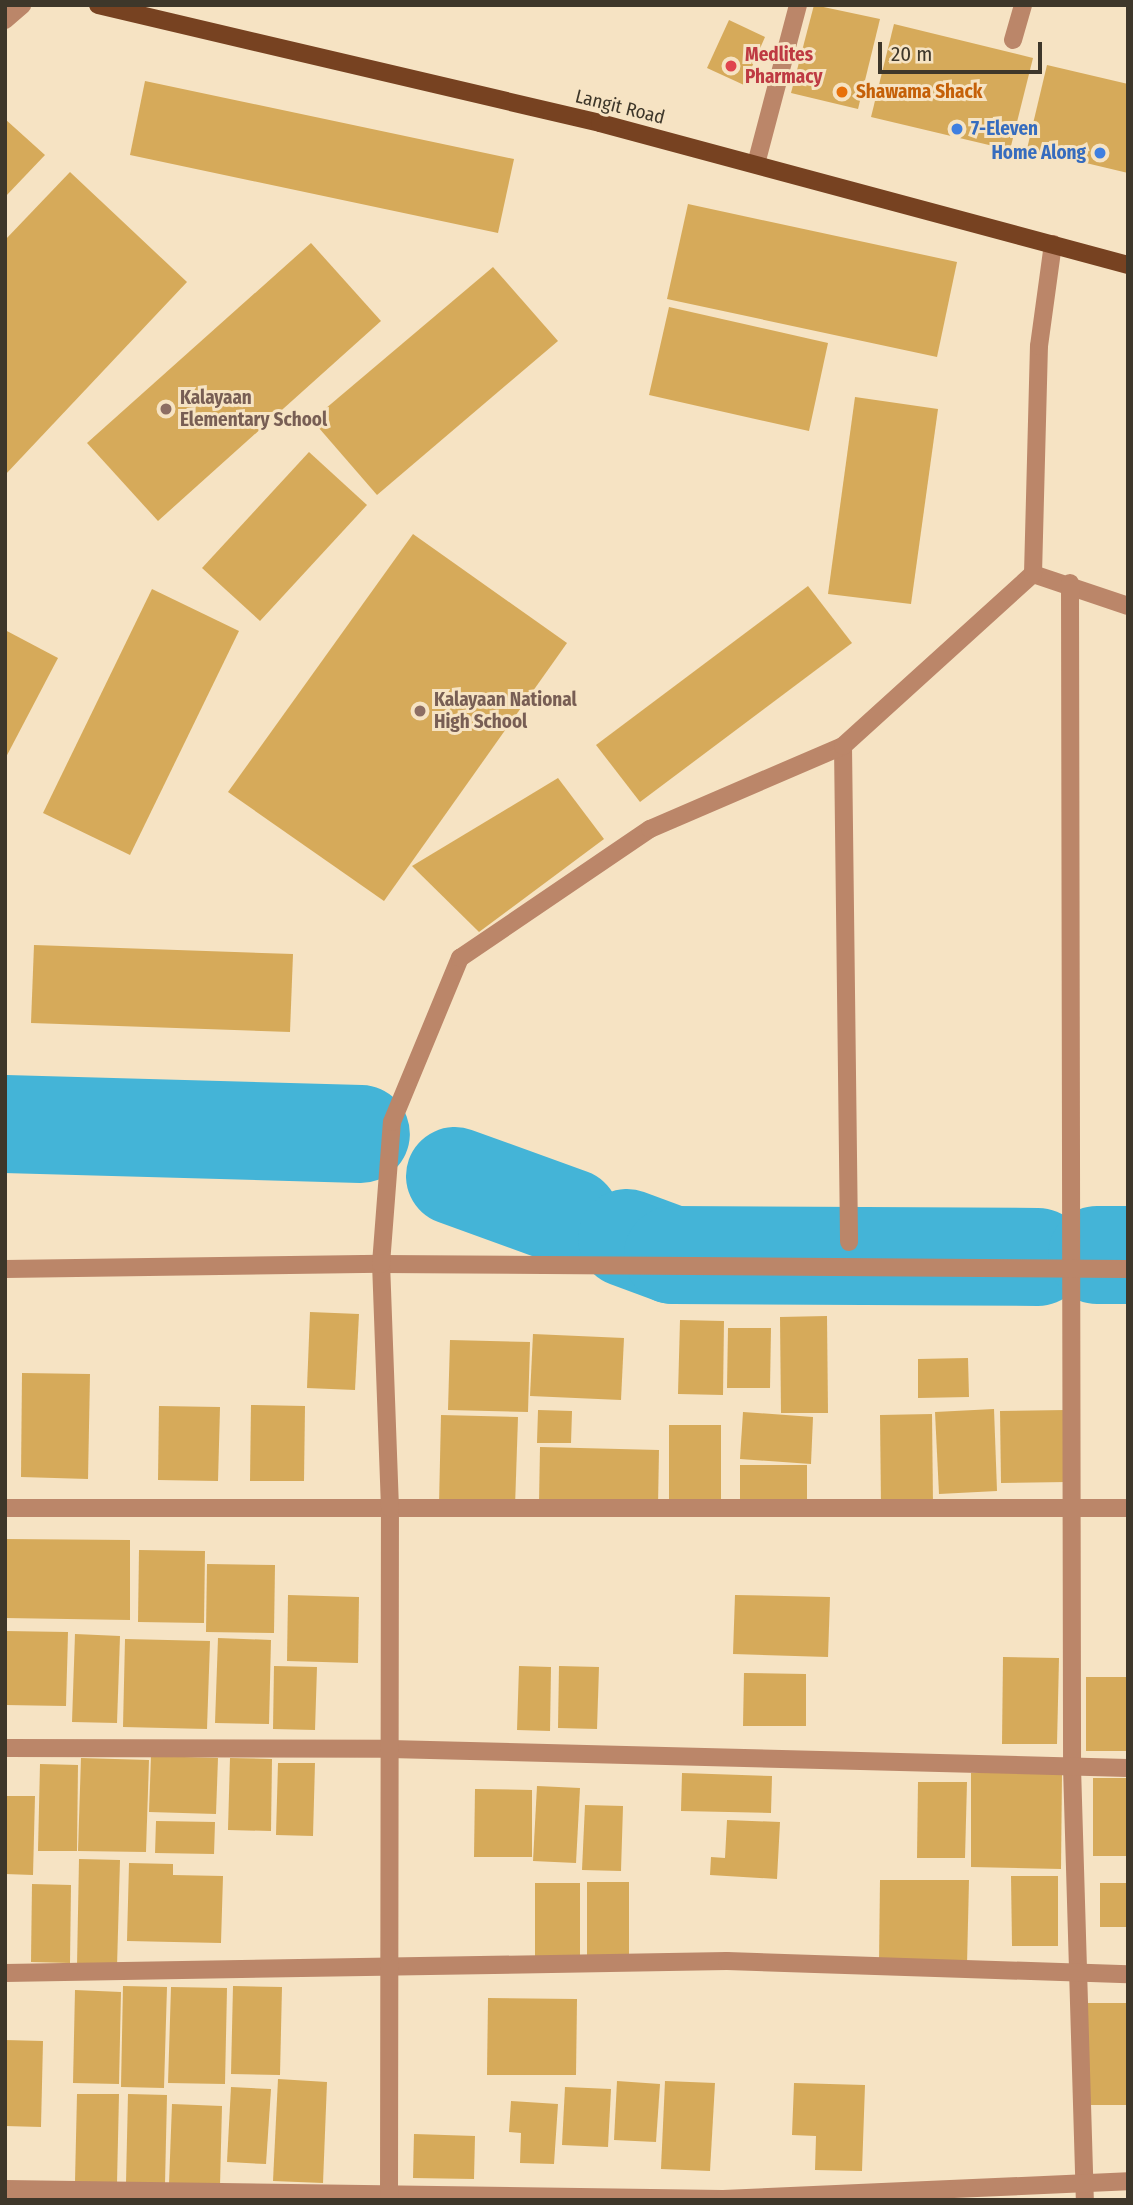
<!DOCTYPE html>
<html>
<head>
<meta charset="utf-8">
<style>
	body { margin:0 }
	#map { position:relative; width:1133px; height:2205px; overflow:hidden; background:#f6e3c3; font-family:"Fira Sans Condensed",sans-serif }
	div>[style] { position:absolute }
	.river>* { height:98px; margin:-49px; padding:0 49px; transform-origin:49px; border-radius:49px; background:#44b4d7 }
	.building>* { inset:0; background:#d6aa5a }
	.minor>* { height:18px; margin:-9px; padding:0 9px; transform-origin:9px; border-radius:9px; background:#bb8669 }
	.major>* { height:18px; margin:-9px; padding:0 9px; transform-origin:9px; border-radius:9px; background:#774221 }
	.dots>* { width:19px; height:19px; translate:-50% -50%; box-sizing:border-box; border:4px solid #f6e3c3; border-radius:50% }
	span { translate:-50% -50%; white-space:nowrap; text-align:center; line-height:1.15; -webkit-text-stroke:6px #f6e3c3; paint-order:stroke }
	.health-label { font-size:19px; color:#be3a42; font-weight:700 }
	.left { translate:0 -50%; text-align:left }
	.food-label { font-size:19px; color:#c56008; font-weight:700 }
	.street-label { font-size:19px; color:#3e372a }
	.shop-label { font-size:19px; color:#366cbe; font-weight:700 }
	.right { translate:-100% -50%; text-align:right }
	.education-label { font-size:19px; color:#785e54; font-weight:700 }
	.frame { position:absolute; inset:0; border:7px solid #3e372a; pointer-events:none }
	.scale { position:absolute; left:878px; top:42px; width:164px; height:32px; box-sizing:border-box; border:4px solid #3e372a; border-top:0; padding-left:9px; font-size:21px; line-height:24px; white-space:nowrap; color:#3e372a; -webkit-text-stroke:5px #f6e3c3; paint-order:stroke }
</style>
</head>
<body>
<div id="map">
	<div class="river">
		<i style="left:5px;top:1124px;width:356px;rotate:1.6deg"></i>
		<i style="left:455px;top:1176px;width:123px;rotate:19.9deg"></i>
		<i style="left:627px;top:1238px;width:49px;rotate:20.3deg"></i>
		<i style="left:673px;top:1255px;width:365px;rotate:0.3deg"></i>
		<i style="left:1097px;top:1255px;width:31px"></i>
	</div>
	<div class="building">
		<i style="clip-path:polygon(814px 5px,880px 19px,858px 109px,791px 93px)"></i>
		<i style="clip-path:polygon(729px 20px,765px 37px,744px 85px,707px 68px)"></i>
		<i style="clip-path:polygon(894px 24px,1033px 58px,1010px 150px,871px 117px)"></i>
		<i style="clip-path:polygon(1047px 65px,1128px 84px,1128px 173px,1027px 149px)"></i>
		<i style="clip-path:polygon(145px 81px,514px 159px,498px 233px,130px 155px)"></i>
		<i style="clip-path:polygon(5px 119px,45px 155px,5px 197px)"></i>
		<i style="clip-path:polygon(70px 172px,187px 282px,5px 475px,5px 240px)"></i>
		<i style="clip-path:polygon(688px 204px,957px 262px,937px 357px,667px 299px)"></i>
		<i style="clip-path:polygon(311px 243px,381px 321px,158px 521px,87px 443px)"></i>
		<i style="clip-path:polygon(493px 267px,558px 341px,377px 495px,312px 420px)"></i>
		<i style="clip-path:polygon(669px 307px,828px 343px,809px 431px,649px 395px)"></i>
		<i style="clip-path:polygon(855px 397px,938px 409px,911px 604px,828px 594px)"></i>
		<i style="clip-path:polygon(309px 452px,367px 505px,260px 621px,202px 568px)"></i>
		<i style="clip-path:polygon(413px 534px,567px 643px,384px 901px,228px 792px)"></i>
		<i style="clip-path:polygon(808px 586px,852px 643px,640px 802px,596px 745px)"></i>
		<i style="clip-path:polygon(152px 589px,239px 631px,130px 855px,43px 813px)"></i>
		<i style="clip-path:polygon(5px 630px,58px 658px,5px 759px)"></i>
		<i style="clip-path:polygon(558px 778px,604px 839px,479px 932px,412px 866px)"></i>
		<i style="clip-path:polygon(34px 945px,293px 954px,290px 1032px,31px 1023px)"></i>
		<i style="clip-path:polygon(310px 1312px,359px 1314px,355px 1390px,307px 1388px)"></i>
		<i style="clip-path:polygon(827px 1316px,828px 1413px,781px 1413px,780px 1317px)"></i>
		<i style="clip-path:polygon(680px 1320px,724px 1321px,723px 1395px,678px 1394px)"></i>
		<i style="clip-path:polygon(728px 1328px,771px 1328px,770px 1388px,727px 1388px)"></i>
		<i style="clip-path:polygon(533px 1334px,624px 1338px,621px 1400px,530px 1396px)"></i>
		<i style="clip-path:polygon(450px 1340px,530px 1342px,528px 1412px,448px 1410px)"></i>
		<i style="clip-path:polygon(968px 1358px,969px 1397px,918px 1398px,918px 1359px)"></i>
		<i style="clip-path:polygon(22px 1373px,90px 1374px,88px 1479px,21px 1477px)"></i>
		<i style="clip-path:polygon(251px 1405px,305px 1406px,304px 1481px,250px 1481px)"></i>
		<i style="clip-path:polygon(159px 1406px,220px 1407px,218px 1481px,158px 1480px)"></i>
		<i style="clip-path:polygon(994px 1409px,997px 1491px,939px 1494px,935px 1412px)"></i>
		<i style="clip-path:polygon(538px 1410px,572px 1411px,571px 1443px,537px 1443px)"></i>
		<i style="clip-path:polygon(1066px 1410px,1067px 1482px,1001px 1483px,1000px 1411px)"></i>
		<i style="clip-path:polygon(743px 1412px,813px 1417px,811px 1464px,740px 1459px)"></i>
		<i style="clip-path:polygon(932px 1414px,933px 1505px,881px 1506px,880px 1415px)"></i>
		<i style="clip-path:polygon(441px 1415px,518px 1417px,515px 1507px,439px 1505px)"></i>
		<i style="clip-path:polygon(669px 1425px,721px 1425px,721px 1505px,669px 1505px)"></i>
		<i style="clip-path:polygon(540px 1447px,659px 1450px,658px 1506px,539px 1503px)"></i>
		<i style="clip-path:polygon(740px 1465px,807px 1465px,807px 1506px,740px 1506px)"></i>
		<i style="clip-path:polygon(5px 1539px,130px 1540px,130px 1620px,5px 1618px)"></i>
		<i style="clip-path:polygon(139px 1550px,205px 1551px,204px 1623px,138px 1622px)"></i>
		<i style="clip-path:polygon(207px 1564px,275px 1565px,274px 1633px,206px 1632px)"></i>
		<i style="clip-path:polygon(288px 1595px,359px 1597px,358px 1663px,287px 1661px)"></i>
		<i style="clip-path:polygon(735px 1595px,830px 1597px,828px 1657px,733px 1654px)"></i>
		<i style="clip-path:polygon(5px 1631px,68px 1632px,66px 1706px,5px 1705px)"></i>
		<i style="clip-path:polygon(75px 1634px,120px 1636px,117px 1723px,72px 1722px)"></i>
		<i style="clip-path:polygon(218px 1638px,271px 1640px,269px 1724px,215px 1723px)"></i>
		<i style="clip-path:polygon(125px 1639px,210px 1641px,207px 1729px,123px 1727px)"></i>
		<i style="clip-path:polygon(1003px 1657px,1059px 1658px,1057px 1744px,1002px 1744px)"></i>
		<i style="clip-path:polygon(274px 1666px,317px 1667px,315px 1730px,273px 1729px)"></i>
		<i style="clip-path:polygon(519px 1666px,551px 1667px,550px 1731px,517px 1730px)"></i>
		<i style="clip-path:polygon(559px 1666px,599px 1667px,597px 1729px,558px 1728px)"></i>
		<i style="clip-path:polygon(744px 1673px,806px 1674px,806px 1726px,743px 1726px)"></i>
		<i style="clip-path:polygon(1086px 1677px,1128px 1677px,1128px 1751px,1086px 1751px)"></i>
		<i style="clip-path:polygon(151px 1756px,218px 1758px,216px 1814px,149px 1812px)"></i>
		<i style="clip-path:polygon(81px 1758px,149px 1760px,146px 1852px,78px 1851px)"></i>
		<i style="clip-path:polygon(230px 1758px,272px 1759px,271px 1831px,228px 1830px)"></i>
		<i style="clip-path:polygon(278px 1763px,315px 1763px,313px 1836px,276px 1835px)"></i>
		<i style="clip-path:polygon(40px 1764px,78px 1765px,77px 1851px,38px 1851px)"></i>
		<i style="clip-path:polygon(682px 1773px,772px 1776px,771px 1813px,681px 1811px)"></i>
		<i style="clip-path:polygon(971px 1773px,1062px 1773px,1061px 1869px,971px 1867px)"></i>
		<i style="clip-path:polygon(1093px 1778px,1128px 1778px,1128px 1856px,1093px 1856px)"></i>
		<i style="clip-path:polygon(918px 1782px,967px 1782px,965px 1858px,917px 1858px)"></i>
		<i style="clip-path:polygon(537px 1786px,580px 1788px,576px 1863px,533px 1861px)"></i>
		<i style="clip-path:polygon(475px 1789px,532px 1790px,532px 1857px,474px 1857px)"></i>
		<i style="clip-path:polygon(5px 1796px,35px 1796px,33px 1875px,5px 1874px)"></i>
		<i style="clip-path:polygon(585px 1805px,623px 1806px,621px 1871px,582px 1870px)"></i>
		<i style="clip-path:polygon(727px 1820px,780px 1822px,777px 1879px,710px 1875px,711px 1857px,725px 1858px)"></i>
		<i style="clip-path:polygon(156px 1821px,215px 1822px,214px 1854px,155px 1853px)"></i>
		<i style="clip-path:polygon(79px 1859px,120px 1860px,117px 1967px,77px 1966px)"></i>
		<i style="clip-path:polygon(129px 1863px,173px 1864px,173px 1875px,223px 1876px,221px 1943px,127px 1941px)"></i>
		<i style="clip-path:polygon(1011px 1876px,1058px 1876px,1058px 1946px,1012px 1946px)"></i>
		<i style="clip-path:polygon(880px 1880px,969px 1880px,967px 1965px,879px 1963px)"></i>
		<i style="clip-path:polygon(587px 1882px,629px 1882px,629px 1963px,587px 1963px)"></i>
		<i style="clip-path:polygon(535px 1883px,580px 1883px,580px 1959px,535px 1959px)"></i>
		<i style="clip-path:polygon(1100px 1883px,1128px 1883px,1128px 1927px,1100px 1927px)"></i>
		<i style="clip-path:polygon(32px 1884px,71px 1885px,70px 1963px,31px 1962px)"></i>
		<i style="clip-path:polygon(123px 1986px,167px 1987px,164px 2088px,121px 2087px)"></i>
		<i style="clip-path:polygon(233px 1986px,282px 1987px,280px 2075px,231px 2074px)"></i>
		<i style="clip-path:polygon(171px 1987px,227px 1988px,225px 2084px,168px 2083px)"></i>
		<i style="clip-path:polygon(75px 1990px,121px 1992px,119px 2084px,73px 2083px)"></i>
		<i style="clip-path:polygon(488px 1998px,577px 1999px,576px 2075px,487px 2075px)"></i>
		<i style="clip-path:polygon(1087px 2003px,1128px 2003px,1128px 2105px,1088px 2105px)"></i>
		<i style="clip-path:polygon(5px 2040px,43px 2041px,41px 2127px,5px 2126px)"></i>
		<i style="clip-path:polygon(278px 2079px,327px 2082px,323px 2183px,273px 2181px)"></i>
		<i style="clip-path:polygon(617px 2081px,660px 2084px,656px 2142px,614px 2140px)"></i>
		<i style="clip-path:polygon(665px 2081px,715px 2083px,710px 2171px,661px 2169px)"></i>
		<i style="clip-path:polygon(794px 2083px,865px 2085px,862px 2171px,815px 2170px,816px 2136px,792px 2135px)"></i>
		<i style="clip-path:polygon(231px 2087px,271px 2089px,266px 2164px,227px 2162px)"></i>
		<i style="clip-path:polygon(565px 2087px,611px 2089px,608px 2147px,562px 2145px)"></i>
		<i style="clip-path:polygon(77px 2094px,119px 2094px,117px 2184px,75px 2182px)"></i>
		<i style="clip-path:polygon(128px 2094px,167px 2095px,165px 2184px,126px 2183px)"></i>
		<i style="clip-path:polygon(511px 2101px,558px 2104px,554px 2164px,520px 2163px,521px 2133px,509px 2132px)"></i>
		<i style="clip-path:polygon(172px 2104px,222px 2106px,220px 2186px,169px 2184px)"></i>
		<i style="clip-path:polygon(414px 2134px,475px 2136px,474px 2179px,413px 2178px)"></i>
	</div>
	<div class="minor">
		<i style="left:5px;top:20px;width:23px;rotate:-41deg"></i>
		<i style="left:1013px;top:40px;width:36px;rotate:-74deg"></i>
		<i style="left:756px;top:164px;width:164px;rotate:-75.2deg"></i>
		<i style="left:1033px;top:574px;width:100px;rotate:18.6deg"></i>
		<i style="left:1070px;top:583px;width:1184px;rotate:89.9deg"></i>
		<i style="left:1072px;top:1767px;width:433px;rotate:88.3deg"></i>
		<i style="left:843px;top:746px;width:496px;rotate:89.3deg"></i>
		<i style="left:5px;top:1269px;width:376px;rotate:-0.8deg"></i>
		<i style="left:381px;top:1264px;width:747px;rotate:0.38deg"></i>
		<i style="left:5px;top:1508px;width:1123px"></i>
		<i style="left:5px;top:1748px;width:385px;rotate:0.1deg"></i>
		<i style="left:390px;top:1749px;width:738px;rotate:1.47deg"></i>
		<i style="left:5px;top:1973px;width:722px;rotate:-0.95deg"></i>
		<i style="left:727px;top:1961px;width:401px;rotate:1.9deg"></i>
		<i style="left:5px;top:2189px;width:718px;rotate:0.8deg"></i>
		<i style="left:723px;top:2199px;width:405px;rotate:-2.5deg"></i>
		<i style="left:389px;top:2200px;width:692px;rotate:-89.92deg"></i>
		<i style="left:390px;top:1508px;width:244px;rotate:-92.1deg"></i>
		<i style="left:381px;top:1264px;width:142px;rotate:-85.6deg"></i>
		<i style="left:392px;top:1122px;width:178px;rotate:-67.5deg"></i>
		<i style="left:460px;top:958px;width:230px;rotate:-34.2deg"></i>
		<i style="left:650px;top:829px;width:210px;rotate:-23.3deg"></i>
		<i style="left:843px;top:746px;width:256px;rotate:-42.2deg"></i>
		<i style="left:1033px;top:574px;width:228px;rotate:-88.5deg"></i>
		<i style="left:1039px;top:346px;width:103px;rotate:-82.2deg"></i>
	</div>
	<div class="major">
		<i style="left:98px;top:5px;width:516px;rotate:13.23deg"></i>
		<i style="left:600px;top:123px;width:547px;rotate:15.05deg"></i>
	</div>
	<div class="dots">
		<i style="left:731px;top:66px;background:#e0444e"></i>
		<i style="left:842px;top:92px;background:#e8710a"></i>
		<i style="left:957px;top:129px;background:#3f7fe0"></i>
		<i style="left:1100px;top:153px;background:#3f7fe0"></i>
		<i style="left:166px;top:409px;background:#8d6e63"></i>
		<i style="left:420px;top:711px;background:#8d6e63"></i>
	</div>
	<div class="health-label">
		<span class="left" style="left:745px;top:66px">Medlites<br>Pharmacy</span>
	</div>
	<div class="food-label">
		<span class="left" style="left:856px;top:92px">Shawama Shack</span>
	</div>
	<div class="street-label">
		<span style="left:620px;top:107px;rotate:14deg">Langit Road</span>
	</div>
	<div class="shop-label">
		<span class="left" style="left:971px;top:129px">7-Eleven</span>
		<span class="right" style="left:1086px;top:153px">Home Along</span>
	</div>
	<div class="education-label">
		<span class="left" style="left:180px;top:409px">Kalayaan<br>Elementary School</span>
		<span class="left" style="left:434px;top:711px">Kalayaan National<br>High School</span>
	</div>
	<div class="frame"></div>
	<div class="scale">20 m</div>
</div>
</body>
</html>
